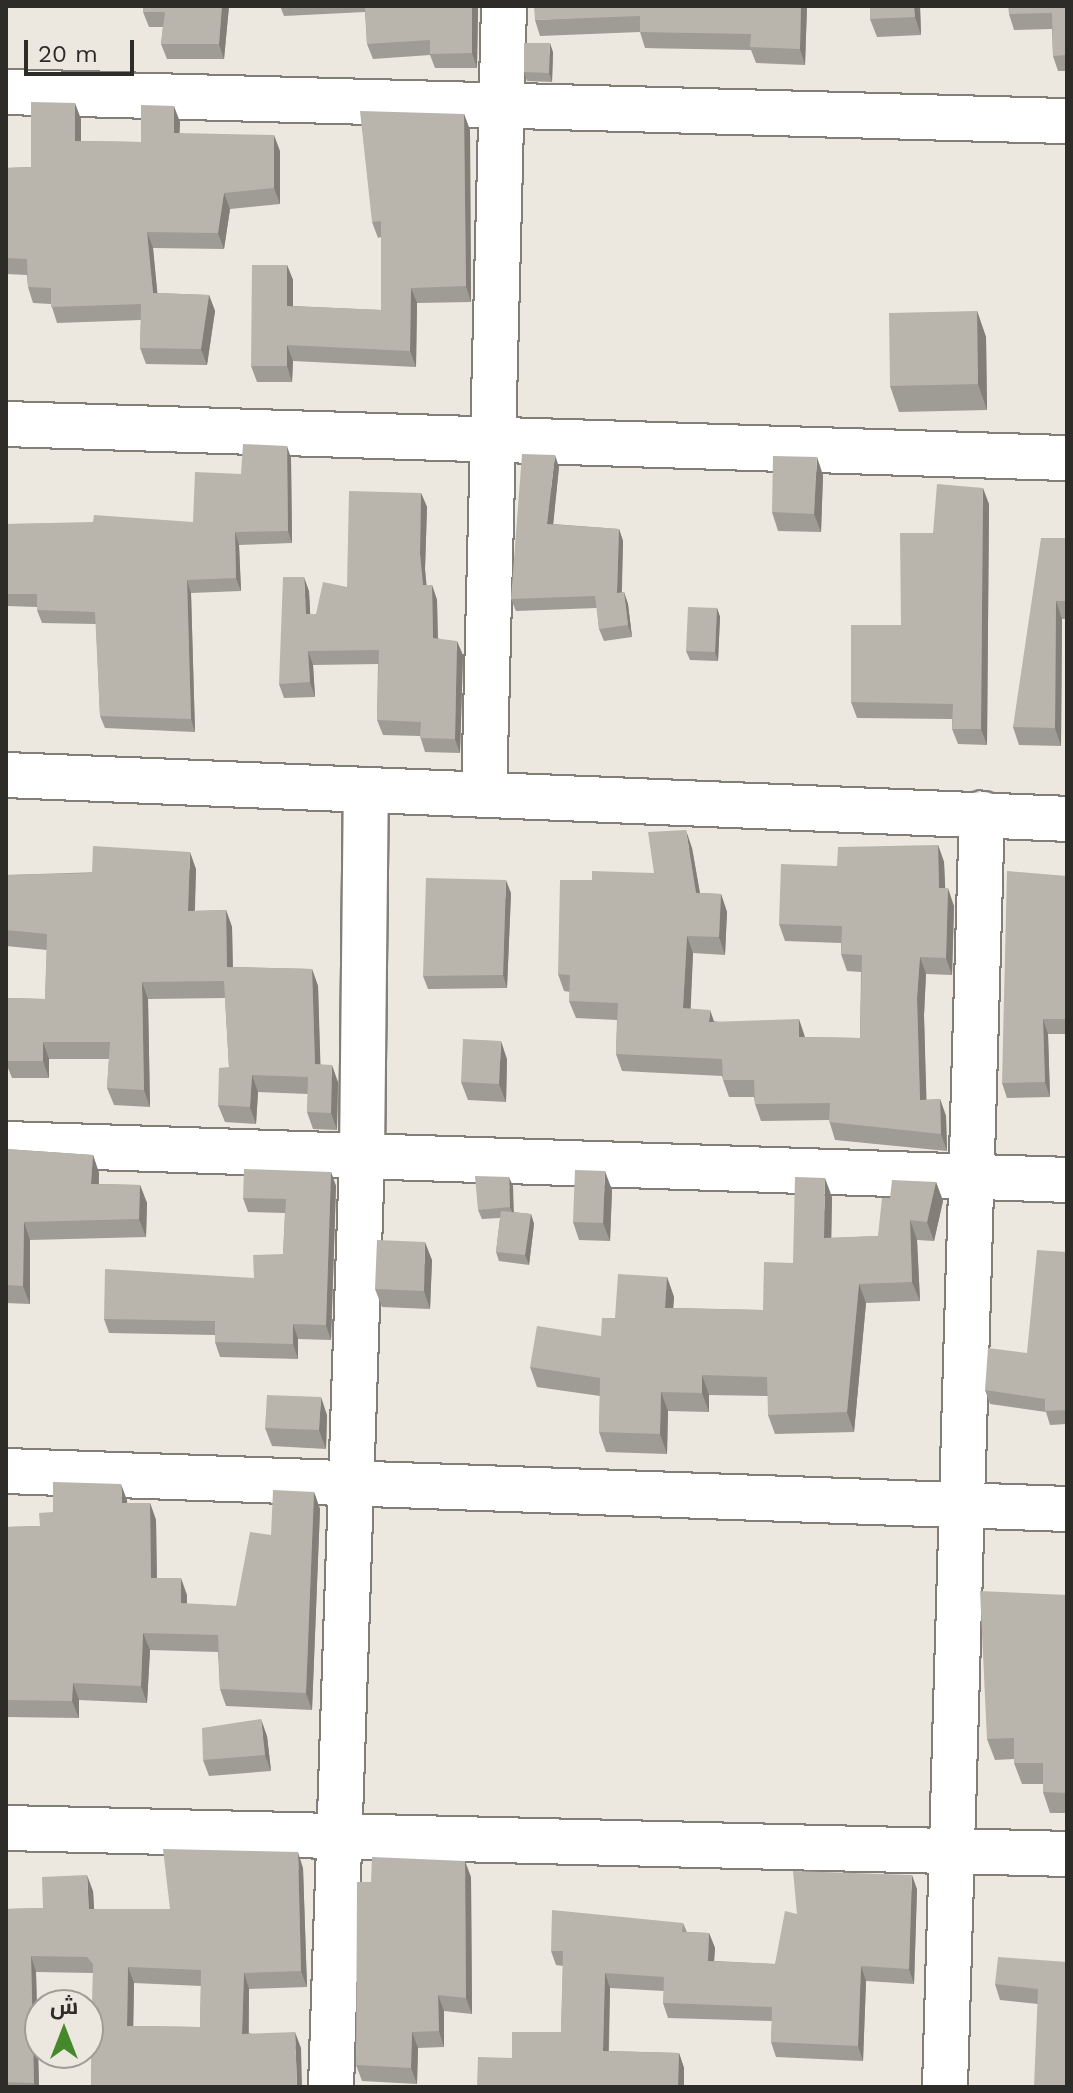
<!DOCTYPE html>
<html>
<head>
<meta charset="utf-8">
<style>
	body { margin:0 }
	#map { position:relative; width:1073px; height:2093px; overflow:hidden; background:#ece8df; font-family:"Work Sans",Cairo,sans-serif }
	div>[style] { position:absolute }
	.roads { filter:drop-shadow(2px 0 #837f78) drop-shadow(-2px 0 #837f78) drop-shadow(0 2px #837f78) drop-shadow(0 -2px #837f78) }
	.minor>* { height:44px; margin:-22px; padding:0 22px; transform-origin:22px; border-radius:22px; background:#fff }
	.wall>* { inset:0; background:#9f9c95 }
	.shaded-wall>* { inset:0; background:#827f79 }
	.building>* { inset:0; background:#b9b5ad }
	span { translate:-50% -50%; white-space:nowrap; text-align:center; line-height:1.15; -webkit-text-stroke:6px #ece8df; paint-order:stroke }
	.frame { position:absolute; inset:0; border:8px solid #2e2c29; pointer-events:none }
	.north { position:absolute; left:24px; top:1989px; width:80px; height:80px; box-sizing:border-box; background:#ece8df; border:2px solid #a09d96; border-radius:50%; rotate:0deg; font-size:22px; font-weight:700; line-height:32px; text-align:center; color:#2e2c29 }
	.north::after { content:''; display:block; margin:auto; width:28px; height:36px; background:#45892c; clip-path:polygon(50% 0,100% 100%,50% 72%,0 100%) }
	.scale { position:absolute; left:24px; top:40px; width:110px; height:36px; box-sizing:border-box; border:4px solid #2e2c29; border-top:0; padding-left:10px; font-size:24px; line-height:28px; white-space:nowrap; color:#2e2c29; -webkit-text-stroke:6px #ece8df; paint-order:stroke }
</style>
</head>
<body>
<div id="map">
	<div class="roads">
		<div class="minor">
			<i style="left:6px;top:92px;width:1061px;rotate:1.57deg"></i>
			<i style="left:6px;top:424px;width:1062px;rotate:1.84deg"></i>
			<i style="left:6px;top:775px;width:1062px;rotate:2.37deg"></i>
			<i style="left:484px;top:795px;width:789px;rotate:-88.55deg"></i>
			<i style="left:6px;top:1144px;width:1062px;rotate:1.94deg"></i>
			<i style="left:6px;top:1471px;width:1062px;rotate:2.05deg"></i>
			<i style="left:6px;top:1828px;width:1061px;rotate:1.4deg"></i>
			<i style="left:331px;top:2087px;width:931px;rotate:-88.09deg"></i>
			<i style="left:362px;top:1157px;width:367px;rotate:-89.4deg"></i>
			<i style="left:945px;top:2087px;width:1274px;rotate:-88.34deg"></i>
		</div>
	</div>
	<div class="wall">
		<i style="clip-path:polygon(143px 6px,229px 6px,224px 59px,167px 59px,161px 44px,163px 27px,149px 27px,143px 12px)"></i>
		<i style="clip-path:polygon(280px 6px,478px 6px,477px 68px,435px 68px,430px 55px,373px 59px,367px 44px,365px 12px,284px 16px)"></i>
		<i style="clip-path:polygon(807px 6px,805px 65px,756px 63px,751px 50px,645px 48px,640px 32px,540px 36px,535px 20px)"></i>
		<i style="clip-path:polygon(870px 6px,920px 6px,921px 35px,877px 37px,870px 19px)"></i>
		<i style="clip-path:polygon(1067px 6px,1067px 71px,1058px 71px,1053px 56px,1052px 29px,1014px 30px,1009px 14px)"></i>
		<i style="clip-path:polygon(553px 52px,552px 82px,527px 81px,524px 72px)"></i>
		<i style="clip-path:polygon(464px 114px,470px 130px,471px 302px,417px 303px,416px 367px,293px 361px,292px 382px,257px 382px,251px 366px,287px 265px,293px 280px,293px 306px,381px 310px,381px 237px,378px 238px,372px 222px)"></i>
		<i style="clip-path:polygon(81px 119px,81px 141px,141px 142px,180px 122px,179px 133px,280px 151px,280px 204px,230px 209px,224px 249px,153px 248px,157px 293px,209px 295px,215px 311px,207px 365px,146px 364px,140px 348px,141px 320px,57px 323px,51px 304px,33px 303px,28px 287px,27px 275px,6px 274px,6px 168px,31px 167px)"></i>
		<i style="clip-path:polygon(977px 311px,986px 337px,987px 410px,899px 412px,890px 386px)"></i>
		<i style="clip-path:polygon(291px 458px,292px 543px,239px 545px,241px 591px,191px 593px,195px 732px,105px 728px,100px 716px,96px 624px,42px 623px,37px 610px,37px 607px,6px 606px,6px 524px,193px 522px,241px 474px)"></i>
		<i style="clip-path:polygon(559px 467px,553px 524px,619px 529px,623px 541px,622px 592px,624px 592px,628px 604px,632px 637px,604px 641px,599px 629px,597px 608px,516px 611px,511px 599px)"></i>
		<i style="clip-path:polygon(823px 475px,821px 532px,778px 531px,772px 512px)"></i>
		<i style="clip-path:polygon(421px 493px,427px 507px,425px 569px,426px 585px,432px 585px,437px 600px,438px 638px,463px 655px,460px 753px,425px 752px,420px 736px,383px 735px,377px 720px,378px 664px,313px 665px,315px 697px,284px 698px,279px 684px,309px 591px,310px 614px,316px 614px,347px 587px)"></i>
		<i style="clip-path:polygon(989px 504px,987px 745px,958px 744px,952px 729px,952px 719px,857px 718px,851px 702px,901px 625px,933px 533px)"></i>
		<i style="clip-path:polygon(1067px 538px,1067px 619px,1062px 619px,1061px 746px,1019px 745px,1013px 727px)"></i>
		<i style="clip-path:polygon(717px 608px,720px 617px,718px 661px,690px 660px,686px 651px)"></i>
		<i style="clip-path:polygon(938px 845px,944px 862px,945px 888px,954px 906px,952px 975px,926px 974px,924px 1015px,926px 1100px,940px 1099px,946px 1116px,947px 1151px,835px 1140px,829px 1120px,761px 1121px,755px 1104px,754px 1097px,729px 1097px,723px 1080px,722px 1076px,622px 1071px,616px 1054px,617px 1020px,576px 1018px,569px 1001px,570px 992px,564px 991px,558px 974px,592px 880px,654px 873px,692px 848px,700px 893px,721px 894px,727px 912px,725px 955px,693px 953px,690px 1009px,714px 1021px,805px 1037px,860px 1038px,861px 972px,847px 971px,841px 954px,841px 943px,785px 941px,779px 924px,837px 866px)"></i>
		<i style="clip-path:polygon(196px 869px,195px 911px,226px 910px,232px 927px,233px 967px,312px 969px,318px 986px,320px 1064px,338px 1082px,337px 1130px,313px 1129px,307px 1112px,308px 1094px,258px 1092px,256px 1124px,225px 1122px,218px 1105px,229px 1067px,225px 998px,148px 999px,150px 1107px,114px 1105px,107px 1088px,109px 1059px,49px 1059px,49px 1078px,12px 1078px,6px 1063px,6px 998px,45px 999px,47px 950px,6px 946px,6px 875px)"></i>
		<i style="clip-path:polygon(1067px 876px,1067px 1034px,1048px 1034px,1050px 1097px,1007px 1098px,1002px 1083px)"></i>
		<i style="clip-path:polygon(511px 893px,507px 988px,428px 989px,423px 976px)"></i>
		<i style="clip-path:polygon(507px 1059px,506px 1102px,468px 1100px,461px 1082px)"></i>
		<i style="clip-path:polygon(6px 1149px,93px 1155px,99px 1173px,99px 1184px,140px 1185px,147px 1203px,146px 1237px,30px 1240px,30px 1304px,6px 1303px)"></i>
		<i style="clip-path:polygon(331px 1172px,336px 1186px,331px 1340px,298px 1339px,298px 1359px,220px 1357px,215px 1342px,215px 1335px,109px 1333px,104px 1319px,254px 1278px,283px 1254px,285px 1213px,248px 1212px,243px 1198px)"></i>
		<i style="clip-path:polygon(936px 1182px,943px 1201px,934px 1241px,917px 1240px,920px 1301px,866px 1303px,854px 1432px,775px 1434px,768px 1415px,768px 1396px,709px 1395px,709px 1412px,668px 1411px,667px 1454px,606px 1452px,599px 1432px,600px 1396px,537px 1387px,530px 1367px,601px 1336px,615px 1318px,667px 1277px,674px 1297px,673px 1308px,763px 1310px,793px 1263px,832px 1197px,831px 1238px,878px 1236px,890px 1198px)"></i>
		<i style="clip-path:polygon(513px 1186px,513px 1212px,531px 1214px,534px 1224px,529px 1265px,499px 1261px,496px 1252px,500px 1218px,482px 1219px,478px 1210px)"></i>
		<i style="clip-path:polygon(612px 1190px,610px 1241px,579px 1240px,573px 1222px)"></i>
		<i style="clip-path:polygon(1067px 1252px,1067px 1424px,1050px 1425px,1046px 1412px,990px 1404px,985px 1390px,1027px 1353px)"></i>
		<i style="clip-path:polygon(432px 1260px,430px 1309px,382px 1307px,375px 1289px)"></i>
		<i style="clip-path:polygon(327px 1415px,326px 1449px,272px 1446px,265px 1428px)"></i>
		<i style="clip-path:polygon(314px 1492px,320px 1509px,312px 1710px,226px 1706px,220px 1689px,218px 1652px,150px 1650px,147px 1703px,79px 1700px,79px 1718px,6px 1717px,6px 1527px,40px 1526px,53px 1512px,127px 1500px,127px 1503px,150px 1503px,156px 1520px,157px 1578px,187px 1595px,187px 1604px,236px 1606px,271px 1535px)"></i>
		<i style="clip-path:polygon(1067px 1595px,1067px 1813px,1050px 1813px,1043px 1792px,1043px 1784px,1022px 1784px,1014px 1763px,1014px 1759px,995px 1760px,987px 1739px)"></i>
		<i style="clip-path:polygon(267px 1736px,271px 1771px,209px 1776px,203px 1760px)"></i>
		<i style="clip-path:polygon(evenodd,303px 1868px,307px 1987px,249px 1989px,249px 2033px,301px 2048px,91px 2087px,93px 1973px,36px 1972px,39px 2087px,6px 2087px,6px 1909px,43px 1908px,93px 1891px,94px 1909px,170px 1909px,303px 1868px,134px 1983px,201px 1986px,200px 2027px,133px 2026px,134px 1983px)"></i>
		<i style="clip-path:polygon(471px 1877px,472px 2014px,444px 2011px,444px 2047px,418px 2048px,417px 2084px,362px 2081px,356px 2065px,371px 1882px)"></i>
		<i style="clip-path:polygon(917px 1889px,914px 1984px,866px 1981px,863px 2061px,776px 2057px,771px 2042px,772px 2021px,668px 2018px,663px 2003px,664px 1991px,610px 1988px,609px 2051px,679px 2053px,684px 2068px,684px 2087px,477px 2087px,512px 2058px,561px 2032px,563px 1966px,556px 1965px,551px 1951px,683px 1923px,687px 1932px,709px 1933px,715px 1948px,714px 1961px,775px 1964px,797px 1914px)"></i>
		<i style="clip-path:polygon(1067px 1962px,1038px 2004px,1000px 2000px,995px 1984px)"></i>
	</div>
	<div class="shaded-wall">
		<i style="clip-path:polygon(222px 6px,229px 6px,224px 59px,219px 44px)"></i>
		<i style="clip-path:polygon(472px 6px,478px 6px,477px 68px,472px 53px)"></i>
		<i style="clip-path:polygon(801px 6px,807px 6px,805px 65px,800px 49px)"></i>
		<i style="clip-path:polygon(914px 6px,920px 6px,921px 35px,915px 17px)"></i>
		<i style="clip-path:polygon(550px 43px,553px 52px,552px 82px,549px 73px)"></i>
		<i style="clip-path:polygon(75px 103px,81px 119px,81px 157px,75px 141px)"></i>
		<i style="clip-path:polygon(174px 106px,180px 122px,179px 149px,174px 133px)"></i>
		<i style="clip-path:polygon(464px 114px,470px 130px,471px 302px,466px 286px)"></i>
		<i style="clip-path:polygon(274px 135px,280px 151px,280px 204px,274px 188px)"></i>
		<i style="clip-path:polygon(224px 193px,230px 209px,224px 249px,218px 233px)"></i>
		<i style="clip-path:polygon(147px 232px,153px 248px,159px 309px,153px 293px)"></i>
		<i style="clip-path:polygon(287px 265px,293px 280px,293px 321px,287px 306px)"></i>
		<i style="clip-path:polygon(411px 288px,417px 303px,416px 367px,410px 351px)"></i>
		<i style="clip-path:polygon(209px 295px,215px 311px,207px 365px,201px 349px)"></i>
		<i style="clip-path:polygon(977px 311px,986px 337px,987px 410px,978px 384px)"></i>
		<i style="clip-path:polygon(287px 345px,293px 361px,292px 382px,287px 366px)"></i>
		<i style="clip-path:polygon(287px 446px,291px 458px,292px 543px,288px 531px)"></i>
		<i style="clip-path:polygon(555px 455px,559px 467px,552px 536px,547px 524px)"></i>
		<i style="clip-path:polygon(817px 457px,823px 475px,821px 532px,814px 514px)"></i>
		<i style="clip-path:polygon(983px 488px,989px 504px,987px 745px,981px 729px)"></i>
		<i style="clip-path:polygon(421px 493px,427px 507px,425px 569px,428px 600px,423px 585px,420px 554px)"></i>
		<i style="clip-path:polygon(619px 529px,623px 541px,621px 605px,617px 593px)"></i>
		<i style="clip-path:polygon(235px 532px,239px 545px,241px 591px,236px 578px)"></i>
		<i style="clip-path:polygon(304px 577px,309px 591px,311px 628px,306px 614px)"></i>
		<i style="clip-path:polygon(187px 580px,191px 593px,195px 732px,191px 719px)"></i>
		<i style="clip-path:polygon(432px 585px,437px 600px,438px 652px,433px 638px)"></i>
		<i style="clip-path:polygon(624px 592px,628px 604px,632px 637px,628px 625px)"></i>
		<i style="clip-path:polygon(1056px 601px,1062px 619px,1061px 746px,1055px 728px)"></i>
		<i style="clip-path:polygon(717px 608px,720px 617px,718px 661px,715px 652px)"></i>
		<i style="clip-path:polygon(457px 641px,463px 655px,460px 753px,455px 739px)"></i>
		<i style="clip-path:polygon(308px 651px,313px 665px,315px 697px,310px 682px)"></i>
		<i style="clip-path:polygon(686px 830px,692px 848px,703px 911px,696px 893px)"></i>
		<i style="clip-path:polygon(938px 845px,944px 862px,946px 905px,939px 888px)"></i>
		<i style="clip-path:polygon(190px 852px,196px 869px,194px 928px,188px 911px)"></i>
		<i style="clip-path:polygon(506px 880px,511px 893px,507px 988px,503px 975px)"></i>
		<i style="clip-path:polygon(948px 888px,954px 906px,952px 975px,946px 958px)"></i>
		<i style="clip-path:polygon(721px 894px,727px 912px,725px 955px,719px 937px)"></i>
		<i style="clip-path:polygon(226px 910px,232px 927px,233px 984px,227px 967px)"></i>
		<i style="clip-path:polygon(687px 936px,693px 953px,690px 1025px,683px 1008px)"></i>
		<i style="clip-path:polygon(920px 957px,926px 974px,924px 1015px,927px 1117px,920px 1100px,917px 998px)"></i>
		<i style="clip-path:polygon(312px 969px,318px 986px,321px 1081px,315px 1064px)"></i>
		<i style="clip-path:polygon(142px 982px,148px 999px,150px 1107px,144px 1090px)"></i>
		<i style="clip-path:polygon(710px 1010px,716px 1027px,709px 1022px)"></i>
		<i style="clip-path:polygon(799px 1019px,805px 1037px,799px 1037px)"></i>
		<i style="clip-path:polygon(1043px 1019px,1048px 1034px,1050px 1097px,1045px 1082px)"></i>
		<i style="clip-path:polygon(501px 1041px,507px 1059px,506px 1102px,499px 1084px)"></i>
		<i style="clip-path:polygon(43px 1042px,49px 1059px,49px 1078px,43px 1061px)"></i>
		<i style="clip-path:polygon(332px 1065px,338px 1082px,337px 1130px,331px 1113px)"></i>
		<i style="clip-path:polygon(252px 1075px,258px 1092px,256px 1124px,250px 1107px)"></i>
		<i style="clip-path:polygon(940px 1099px,946px 1116px,947px 1151px,941px 1134px)"></i>
		<i style="clip-path:polygon(93px 1155px,99px 1173px,98px 1202px,91px 1184px)"></i>
		<i style="clip-path:polygon(605px 1171px,612px 1190px,610px 1241px,603px 1223px)"></i>
		<i style="clip-path:polygon(331px 1172px,336px 1186px,331px 1340px,326px 1325px)"></i>
		<i style="clip-path:polygon(509px 1177px,513px 1186px,514px 1216px,510px 1207px)"></i>
		<i style="clip-path:polygon(825px 1178px,832px 1197px,831px 1257px,824px 1238px)"></i>
		<i style="clip-path:polygon(936px 1182px,943px 1201px,934px 1241px,927px 1222px)"></i>
		<i style="clip-path:polygon(140px 1185px,147px 1203px,146px 1237px,139px 1219px)"></i>
		<i style="clip-path:polygon(531px 1214px,534px 1224px,529px 1265px,525px 1255px)"></i>
		<i style="clip-path:polygon(910px 1220px,917px 1240px,920px 1301px,912px 1282px)"></i>
		<i style="clip-path:polygon(24px 1222px,30px 1240px,30px 1304px,23px 1286px)"></i>
		<i style="clip-path:polygon(425px 1242px,432px 1260px,430px 1309px,424px 1291px)"></i>
		<i style="clip-path:polygon(667px 1277px,674px 1297px,672px 1327px,665px 1308px)"></i>
		<i style="clip-path:polygon(859px 1284px,866px 1303px,854px 1432px,847px 1412px)"></i>
		<i style="clip-path:polygon(293px 1324px,298px 1339px,298px 1359px,293px 1344px)"></i>
		<i style="clip-path:polygon(702px 1375px,709px 1395px,709px 1412px,702px 1393px)"></i>
		<i style="clip-path:polygon(661px 1392px,668px 1411px,667px 1454px,660px 1434px)"></i>
		<i style="clip-path:polygon(321px 1397px,327px 1415px,326px 1449px,319px 1430px)"></i>
		<i style="clip-path:polygon(121px 1484px,127px 1500px,128px 1520px,122px 1503px)"></i>
		<i style="clip-path:polygon(314px 1492px,320px 1509px,312px 1710px,306px 1693px)"></i>
		<i style="clip-path:polygon(150px 1503px,156px 1520px,157px 1594px,151px 1578px)"></i>
		<i style="clip-path:polygon(181px 1578px,187px 1595px,187px 1620px,181px 1603px)"></i>
		<i style="clip-path:polygon(143px 1633px,150px 1650px,147px 1703px,141px 1686px)"></i>
		<i style="clip-path:polygon(73px 1683px,79px 1700px,79px 1718px,72px 1701px)"></i>
		<i style="clip-path:polygon(261px 1719px,267px 1736px,271px 1771px,265px 1755px)"></i>
		<i style="clip-path:polygon(298px 1852px,303px 1868px,307px 1987px,301px 1971px)"></i>
		<i style="clip-path:polygon(465px 1861px,471px 1877px,472px 2014px,466px 1998px)"></i>
		<i style="clip-path:polygon(87px 1875px,93px 1891px,95px 1925px,89px 1909px)"></i>
		<i style="clip-path:polygon(912px 1875px,917px 1889px,914px 1984px,909px 1969px)"></i>
		<i style="clip-path:polygon(709px 1933px,715px 1948px,713px 1976px,708px 1961px)"></i>
		<i style="clip-path:polygon(31px 1956px,36px 1972px,39px 2087px,35px 2087px,34px 2083px)"></i>
		<i style="clip-path:polygon(861px 1966px,866px 1981px,863px 2061px,858px 2046px)"></i>
		<i style="clip-path:polygon(128px 1967px,134px 1983px,133px 2042px,127px 2026px)"></i>
		<i style="clip-path:polygon(244px 1973px,249px 1989px,248px 2050px,242px 2034px)"></i>
		<i style="clip-path:polygon(605px 1973px,610px 1988px,608px 2066px,603px 2051px)"></i>
		<i style="clip-path:polygon(438px 1995px,444px 2011px,444px 2047px,439px 2031px)"></i>
		<i style="clip-path:polygon(295px 2032px,301px 2048px,302px 2087px,297px 2087px)"></i>
		<i style="clip-path:polygon(412px 2032px,418px 2048px,417px 2084px,411px 2068px)"></i>
		<i style="clip-path:polygon(679px 2053px,684px 2068px,684px 2087px,678px 2087px)"></i>
	</div>
	<div class="building">
		<i style="clip-path:polygon(143px 6px,222px 6px,219px 44px,161px 44px,165px 12px,143px 12px)"></i>
		<i style="clip-path:polygon(365px 6px,472px 6px,472px 53px,430px 54px,430px 40px,367px 44px)"></i>
		<i style="clip-path:polygon(534px 6px,801px 6px,800px 49px,750px 47px,751px 34px,640px 32px,640px 16px,535px 20px)"></i>
		<i style="clip-path:polygon(870px 6px,914px 6px,915px 17px,870px 19px)"></i>
		<i style="clip-path:polygon(1008px 6px,1067px 6px,1067px 55px,1053px 56px,1052px 13px,1009px 14px)"></i>
		<i style="clip-path:polygon(524px 43px,550px 43px,549px 73px,524px 72px)"></i>
		<i style="clip-path:polygon(31px 102px,75px 103px,75px 141px,141px 142px,141px 105px,174px 106px,174px 133px,274px 135px,274px 188px,224px 193px,218px 233px,147px 232px,153px 293px,209px 295px,201px 349px,140px 348px,141px 304px,51px 307px,51px 288px,28px 287px,27px 259px,6px 258px,6px 168px,31px 167px)"></i>
		<i style="clip-path:polygon(360px 111px,464px 114px,466px 286px,411px 288px,410px 351px,287px 345px,287px 366px,251px 366px,252px 265px,287px 265px,287px 306px,381px 310px,381px 221px,372px 222px)"></i>
		<i style="clip-path:polygon(977px 311px,978px 384px,890px 386px,889px 313px)"></i>
		<i style="clip-path:polygon(243px 444px,287px 446px,288px 531px,235px 532px,236px 578px,187px 580px,191px 719px,100px 716px,95px 612px,37px 610px,37px 594px,6px 594px,6px 524px,93px 522px,94px 515px,193px 522px,195px 472px,241px 474px)"></i>
		<i style="clip-path:polygon(522px 454px,555px 455px,547px 524px,619px 529px,617px 593px,624px 592px,628px 625px,599px 629px,595px 596px,511px 599px)"></i>
		<i style="clip-path:polygon(773px 456px,817px 457px,814px 514px,772px 512px)"></i>
		<i style="clip-path:polygon(937px 484px,983px 488px,981px 729px,952px 729px,953px 704px,851px 702px,851px 625px,901px 625px,900px 533px,933px 533px)"></i>
		<i style="clip-path:polygon(349px 491px,421px 493px,420px 554px,423px 585px,432px 585px,433px 638px,457px 641px,455px 739px,420px 738px,421px 722px,377px 720px,379px 650px,308px 651px,310px 682px,279px 684px,283px 577px,304px 577px,306px 614px,316px 614px,323px 582px,347px 587px)"></i>
		<i style="clip-path:polygon(1041px 538px,1067px 538px,1067px 601px,1056px 601px,1055px 728px,1013px 727px)"></i>
		<i style="clip-path:polygon(688px 607px,717px 608px,715px 652px,686px 651px)"></i>
		<i style="clip-path:polygon(686px 830px,696px 893px,721px 894px,719px 937px,687px 936px,683px 1008px,710px 1010px,709px 1022px,799px 1019px,799px 1037px,860px 1038px,862px 955px,841px 954px,842px 926px,779px 924px,781px 864px,837px 866px,838px 847px,938px 845px,939px 888px,948px 888px,946px 958px,920px 957px,917px 998px,920px 1100px,940px 1099px,941px 1134px,829px 1122px,830px 1103px,755px 1104px,754px 1080px,723px 1080px,722px 1059px,616px 1054px,618px 1003px,569px 1001px,570px 975px,558px 974px,560px 880px,592px 880px,592px 871px,654px 873px,648px 832px)"></i>
		<i style="clip-path:polygon(93px 846px,190px 852px,188px 911px,226px 910px,227px 967px,312px 969px,315px 1064px,332px 1065px,331px 1113px,307px 1112px,308px 1077px,252px 1075px,250px 1107px,218px 1105px,219px 1068px,229px 1067px,224px 981px,142px 982px,144px 1090px,107px 1088px,110px 1042px,43px 1042px,43px 1061px,6px 1061px,6px 998px,45px 999px,47px 934px,6px 930px,6px 875px,92px 873px)"></i>
		<i style="clip-path:polygon(1007px 871px,1067px 876px,1067px 1019px,1043px 1019px,1045px 1082px,1002px 1083px)"></i>
		<i style="clip-path:polygon(426px 878px,506px 880px,503px 975px,423px 976px)"></i>
		<i style="clip-path:polygon(463px 1039px,501px 1041px,499px 1084px,461px 1082px)"></i>
		<i style="clip-path:polygon(6px 1149px,93px 1155px,91px 1184px,140px 1185px,139px 1219px,24px 1222px,23px 1286px,6px 1285px)"></i>
		<i style="clip-path:polygon(244px 1169px,331px 1172px,326px 1325px,293px 1324px,293px 1344px,215px 1342px,215px 1321px,104px 1319px,105px 1269px,254px 1278px,253px 1255px,283px 1254px,286px 1199px,243px 1198px)"></i>
		<i style="clip-path:polygon(575px 1170px,605px 1171px,603px 1223px,573px 1222px)"></i>
		<i style="clip-path:polygon(475px 1176px,509px 1177px,510px 1207px,478px 1210px)"></i>
		<i style="clip-path:polygon(795px 1177px,825px 1178px,824px 1238px,878px 1236px,882px 1198px,890px 1198px,892px 1180px,936px 1182px,927px 1222px,910px 1220px,912px 1282px,859px 1284px,847px 1412px,768px 1415px,767px 1377px,702px 1375px,702px 1393px,661px 1392px,660px 1434px,599px 1432px,600px 1378px,530px 1367px,537px 1326px,601px 1336px,602px 1318px,615px 1318px,618px 1274px,667px 1277px,665px 1308px,763px 1310px,764px 1262px,793px 1263px)"></i>
		<i style="clip-path:polygon(501px 1211px,531px 1214px,525px 1255px,496px 1252px)"></i>
		<i style="clip-path:polygon(377px 1240px,425px 1242px,424px 1291px,375px 1289px)"></i>
		<i style="clip-path:polygon(1037px 1250px,1067px 1252px,1067px 1410px,1045px 1411px,1045px 1399px,985px 1390px,988px 1348px,1027px 1353px)"></i>
		<i style="clip-path:polygon(267px 1395px,321px 1397px,319px 1430px,265px 1428px)"></i>
		<i style="clip-path:polygon(53px 1482px,121px 1484px,122px 1503px,150px 1503px,151px 1578px,181px 1578px,181px 1603px,236px 1606px,250px 1532px,271px 1535px,273px 1490px,314px 1492px,306px 1693px,220px 1689px,218px 1635px,143px 1633px,141px 1686px,73px 1683px,72px 1701px,6px 1700px,6px 1527px,40px 1526px,39px 1513px,53px 1512px)"></i>
		<i style="clip-path:polygon(980px 1591px,1067px 1595px,1067px 1793px,1043px 1792px,1043px 1763px,1014px 1763px,1014px 1738px,987px 1739px)"></i>
		<i style="clip-path:polygon(261px 1719px,265px 1755px,203px 1760px,202px 1728px)"></i>
		<i style="clip-path:polygon(evenodd,163px 1849px,298px 1852px,301px 1971px,244px 1973px,242px 2034px,295px 2032px,297px 2087px,91px 2087px,93px 1964px,87px 1957px,31px 1956px,34px 2083px,6px 2082px,6px 1909px,43px 1908px,42px 1877px,87px 1875px,89px 1909px,170px 1909px,163px 1849px,128px 1967px,201px 1970px,200px 2027px,127px 2026px,128px 1967px)"></i>
		<i style="clip-path:polygon(372px 1857px,465px 1861px,466px 1998px,438px 1995px,439px 2031px,412px 2032px,411px 2068px,356px 2065px,357px 1882px,371px 1882px)"></i>
		<i style="clip-path:polygon(793px 1871px,912px 1875px,909px 1969px,861px 1966px,858px 2046px,771px 2042px,772px 2007px,663px 2003px,664px 1977px,605px 1973px,603px 2051px,679px 2053px,678px 2087px,477px 2087px,478px 2057px,512px 2058px,512px 2032px,561px 2032px,563px 1951px,551px 1951px,552px 1910px,683px 1923px,682px 1932px,709px 1933px,708px 1961px,775px 1964px,785px 1911px,797px 1914px)"></i>
		<i style="clip-path:polygon(998px 1957px,1067px 1962px,1067px 2087px,1034px 2087px,1038px 1989px,995px 1984px)"></i>
	</div>
	<div class="frame"></div>
	<div class="north">ش</div>
	<div class="scale">20 m</div>
</div>
</body>
</html>
